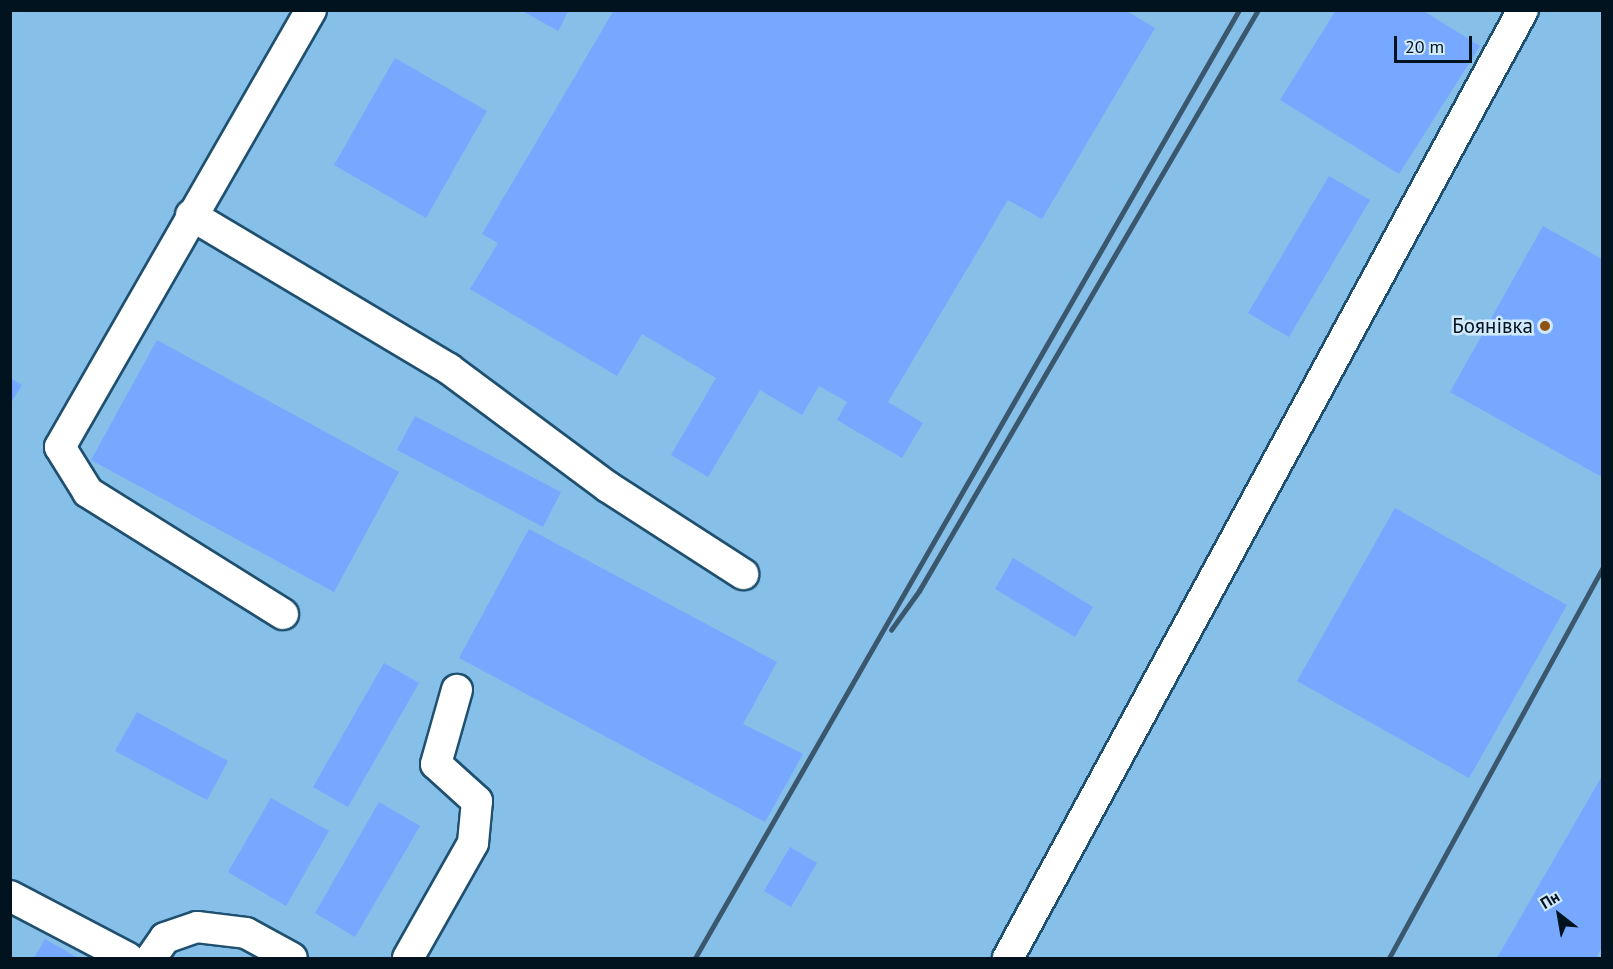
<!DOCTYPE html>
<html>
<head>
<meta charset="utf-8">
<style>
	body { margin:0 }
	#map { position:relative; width:1613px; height:969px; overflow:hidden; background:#9accf1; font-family:"PT Sans",sans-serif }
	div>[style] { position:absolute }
	.built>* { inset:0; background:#86bfe8 }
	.building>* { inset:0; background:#76a8ff }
	.roads { filter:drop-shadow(2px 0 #1f506f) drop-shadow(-2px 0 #1f506f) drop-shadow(0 2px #1f506f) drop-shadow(0 -2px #1f506f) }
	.minor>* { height:30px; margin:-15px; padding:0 15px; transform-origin:15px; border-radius:15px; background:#fff }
	.rail>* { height:4.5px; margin:-2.25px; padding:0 2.25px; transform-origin:2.25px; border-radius:2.25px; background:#3a576d }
	.dots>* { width:16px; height:16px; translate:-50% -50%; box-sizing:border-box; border:3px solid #d0e9fc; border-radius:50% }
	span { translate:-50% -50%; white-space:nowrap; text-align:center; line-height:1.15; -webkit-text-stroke:5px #d0e9fc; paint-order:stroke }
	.poi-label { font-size:21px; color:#021320 }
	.right { translate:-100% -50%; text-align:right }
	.frame { position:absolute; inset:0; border:12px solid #021320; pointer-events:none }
	.north { position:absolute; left:1529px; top:885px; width:60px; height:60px; -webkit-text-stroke:4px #d0e9fc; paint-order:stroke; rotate:329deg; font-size:16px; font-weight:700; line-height:24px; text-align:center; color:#021320 }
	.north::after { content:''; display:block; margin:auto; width:21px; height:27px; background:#021320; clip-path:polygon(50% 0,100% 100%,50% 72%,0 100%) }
	.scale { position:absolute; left:1394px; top:36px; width:78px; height:27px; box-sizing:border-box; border:3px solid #021320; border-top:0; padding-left:8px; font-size:18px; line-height:21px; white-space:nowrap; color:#021320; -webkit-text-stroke:4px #d0e9fc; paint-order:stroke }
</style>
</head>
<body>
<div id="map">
	<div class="built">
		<i style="clip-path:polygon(11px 11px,1602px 11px,1602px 958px,11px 958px)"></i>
	</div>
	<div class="building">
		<i style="clip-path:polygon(521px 10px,569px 10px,558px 31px)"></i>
		<i style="clip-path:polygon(614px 10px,1125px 10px,1155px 28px,1042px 219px,1008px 200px,888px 402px,923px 423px,902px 458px,837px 420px,847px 402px,819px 386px,802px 415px,760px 390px,708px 477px,671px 455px,716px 378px,642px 334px,617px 376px,470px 289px,498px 243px,482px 234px)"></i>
		<i style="clip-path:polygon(1336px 10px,1422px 10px,1480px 46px,1399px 174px,1280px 100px)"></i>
		<i style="clip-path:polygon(395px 58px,487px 111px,426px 218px,334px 165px)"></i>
		<i style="clip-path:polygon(1329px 176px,1370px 200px,1289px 337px,1248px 313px)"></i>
		<i style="clip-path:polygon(1543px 226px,1602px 259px,1602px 477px,1450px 392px)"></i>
		<i style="clip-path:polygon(157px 340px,399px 472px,334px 592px,91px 460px)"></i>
		<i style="clip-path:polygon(10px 378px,22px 385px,10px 404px)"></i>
		<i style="clip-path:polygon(415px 416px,561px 492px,543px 527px,397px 450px)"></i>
		<i style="clip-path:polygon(1395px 508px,1567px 605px,1469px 778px,1297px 681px)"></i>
		<i style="clip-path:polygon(529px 529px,777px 662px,743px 724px,803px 754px,765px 822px,459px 658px)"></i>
		<i style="clip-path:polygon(1013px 558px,1093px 607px,1075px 637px,995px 589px)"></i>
		<i style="clip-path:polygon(384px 663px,419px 683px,348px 807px,313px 787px)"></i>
		<i style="clip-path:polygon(137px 712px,228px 761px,207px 800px,115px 751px)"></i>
		<i style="clip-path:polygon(1602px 776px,1602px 947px,1596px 958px,1497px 958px)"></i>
		<i style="clip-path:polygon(271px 798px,329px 831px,286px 906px,228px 872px)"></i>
		<i style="clip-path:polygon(379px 802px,420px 826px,355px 937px,315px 913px)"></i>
		<i style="clip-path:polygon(790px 847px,817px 863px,791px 907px,764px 891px)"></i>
		<i style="clip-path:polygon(45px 939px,78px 958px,34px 958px)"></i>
	</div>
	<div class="roads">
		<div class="minor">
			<i style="left:191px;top:215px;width:300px;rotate:30.8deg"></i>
			<i style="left:449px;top:369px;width:198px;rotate:36.6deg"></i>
			<i style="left:608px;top:487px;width:161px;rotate:32.8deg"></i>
			<i style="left:283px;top:614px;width:230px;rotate:-148deg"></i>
			<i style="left:88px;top:492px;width:53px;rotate:-121.9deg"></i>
			<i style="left:60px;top:447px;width:504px;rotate:-60.13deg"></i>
			<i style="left:10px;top:896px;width:133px;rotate:27.7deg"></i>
			<i style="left:151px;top:958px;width:24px;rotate:-55deg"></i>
			<i style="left:165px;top:938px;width:34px;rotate:-19deg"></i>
			<i style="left:197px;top:927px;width:49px;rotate:7deg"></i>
			<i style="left:246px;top:933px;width:52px;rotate:28.5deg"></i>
			<i style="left:408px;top:958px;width:132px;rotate:-60.5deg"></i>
			<i style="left:473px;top:843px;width:42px;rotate:-84.6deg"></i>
			<i style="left:477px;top:801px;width:55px;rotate:-137.9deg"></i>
			<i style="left:436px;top:764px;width:77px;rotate:-74.2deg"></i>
			<i style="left:1008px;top:958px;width:1079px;rotate:-61.49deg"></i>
		</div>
	</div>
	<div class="rail">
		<i style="left:891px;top:630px;width:48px;rotate:-54.3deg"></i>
		<i style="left:919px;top:591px;width:673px;rotate:-59.74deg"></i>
		<i style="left:695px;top:958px;width:1093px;rotate:-60.15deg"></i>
		<i style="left:1389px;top:958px;width:443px;rotate:-61.3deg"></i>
	</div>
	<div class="dots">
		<i style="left:1545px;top:326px;background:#905314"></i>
	</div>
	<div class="poi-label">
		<span class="right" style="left:1533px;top:326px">Боянівка</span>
	</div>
	<div class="frame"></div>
	<div class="north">Пн</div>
	<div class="scale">20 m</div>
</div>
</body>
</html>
